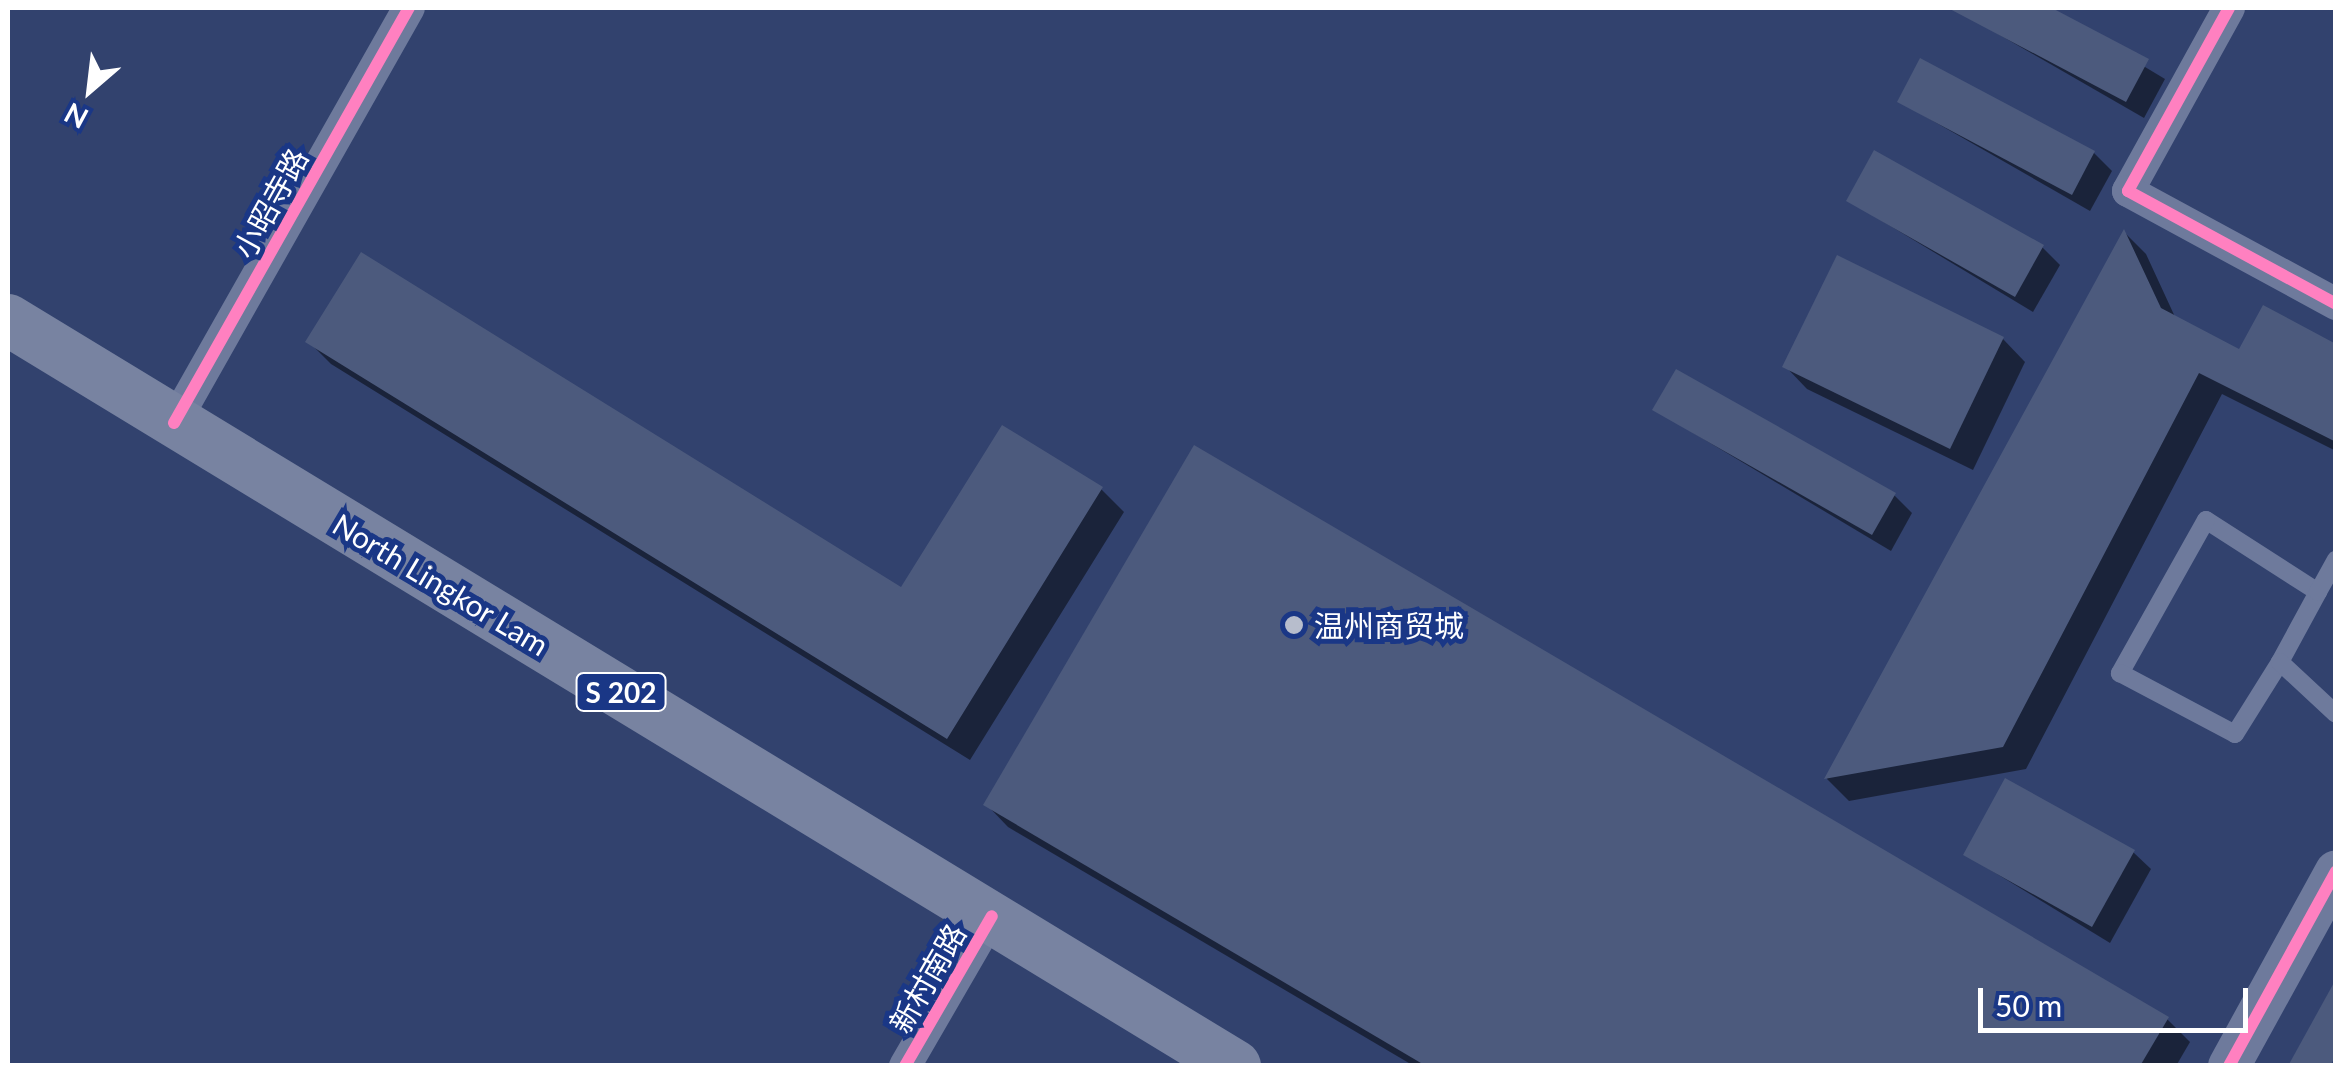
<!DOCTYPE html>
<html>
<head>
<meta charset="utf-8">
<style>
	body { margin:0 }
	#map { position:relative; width:2343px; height:1073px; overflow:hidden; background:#32426e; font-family:Lato,"Noto Sans SC",sans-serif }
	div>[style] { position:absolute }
	.shadow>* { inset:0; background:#0007 }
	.building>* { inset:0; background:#4c5a7d }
	.service>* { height:18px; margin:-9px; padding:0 9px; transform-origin:9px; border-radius:9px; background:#6e7a9c }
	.minor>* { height:32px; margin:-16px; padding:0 16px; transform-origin:16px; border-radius:16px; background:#6e7a9c }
	.tertiary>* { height:42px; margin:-21px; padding:0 21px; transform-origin:21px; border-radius:21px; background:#6e7a9c }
	.primary>* { height:52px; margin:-26px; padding:0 26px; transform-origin:26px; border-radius:26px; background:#7883a1 }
	.cycleway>* { height:12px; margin:-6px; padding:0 6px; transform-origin:6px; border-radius:6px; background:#ff80c0 }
	.dots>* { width:28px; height:28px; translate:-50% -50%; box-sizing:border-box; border:5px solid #1a3786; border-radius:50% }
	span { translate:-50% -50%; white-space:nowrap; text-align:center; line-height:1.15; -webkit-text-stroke:10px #1a3786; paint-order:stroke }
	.shield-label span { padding:2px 8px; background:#1a3786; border:2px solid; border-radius:8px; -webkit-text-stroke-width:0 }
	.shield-label { font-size:28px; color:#fff; font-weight:700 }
	.street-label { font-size:30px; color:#fff }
	.poi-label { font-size:30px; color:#fff }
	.left { translate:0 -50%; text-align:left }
	.frame { position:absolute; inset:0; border:10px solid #fff; pointer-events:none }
	.north { position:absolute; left:40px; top:40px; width:100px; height:100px; -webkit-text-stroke:8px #1a3786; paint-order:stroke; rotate:208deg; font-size:28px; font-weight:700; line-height:40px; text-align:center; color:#fff }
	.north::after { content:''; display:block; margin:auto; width:35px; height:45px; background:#fff; clip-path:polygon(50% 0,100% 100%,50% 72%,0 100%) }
	.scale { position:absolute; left:1978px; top:988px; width:270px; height:45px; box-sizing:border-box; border:5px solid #fff; border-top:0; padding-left:12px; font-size:30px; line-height:35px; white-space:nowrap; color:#fff; -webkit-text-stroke:8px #1a3786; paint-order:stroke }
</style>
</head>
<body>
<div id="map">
	<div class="shadow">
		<i style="clip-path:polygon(1953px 8px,2047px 8px,2165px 79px,2144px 118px)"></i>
		<i style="clip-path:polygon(1900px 102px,2094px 153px,2112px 171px,2090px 211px)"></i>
		<i style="clip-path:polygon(1849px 201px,2042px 247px,2060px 265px,2033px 312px)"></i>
		<i style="clip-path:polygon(2125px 233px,2146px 254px,2176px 319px,2240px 353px,2336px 346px,2336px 451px,2222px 394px,2026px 769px,1849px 801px,1827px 779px)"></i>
		<i style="clip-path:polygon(2003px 339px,2025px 362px,1973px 470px,1807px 389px,1785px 366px)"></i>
		<i style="clip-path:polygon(308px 341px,902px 590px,1101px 489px,1124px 512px,970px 760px,331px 364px)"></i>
		<i style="clip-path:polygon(1655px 410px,1894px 495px,1912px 513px,1891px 551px)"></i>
		<i style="clip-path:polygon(986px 804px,2167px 1019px,2190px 1042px,2176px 1066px,1414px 1066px,1008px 827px)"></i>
		<i style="clip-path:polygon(2133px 852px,2151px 869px,2110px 943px,1966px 855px)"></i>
	</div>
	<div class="building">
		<i style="clip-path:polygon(1948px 8px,2052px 8px,2149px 59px,2126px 102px)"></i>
		<i style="clip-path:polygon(1920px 58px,2095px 151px,2072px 195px,1897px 102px)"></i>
		<i style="clip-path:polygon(1874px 150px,2044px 245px,2015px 297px,1846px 201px)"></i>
		<i style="clip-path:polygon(2124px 229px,2161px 308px,2239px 349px,2263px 305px,2336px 344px,2336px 442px,2199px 373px,2003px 747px,1824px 779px)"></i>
		<i style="clip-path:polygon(361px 252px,901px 587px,1002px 425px,1103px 487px,947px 739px,305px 342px)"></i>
		<i style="clip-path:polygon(1837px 255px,2004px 337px,1950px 449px,1782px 367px)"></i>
		<i style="clip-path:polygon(1676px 369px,1896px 493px,1872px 535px,1652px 410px)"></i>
		<i style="clip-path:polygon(1194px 445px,2169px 1017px,2140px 1066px,1426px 1066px,983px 805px)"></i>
		<i style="clip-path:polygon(2005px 778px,2135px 850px,2092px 927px,1963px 855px)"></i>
		<i style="clip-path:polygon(2336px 979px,2336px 1055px,2330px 1066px,2288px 1066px)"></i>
	</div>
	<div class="service">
		<i style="left:2318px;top:592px;width:133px;rotate:-147.3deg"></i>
		<i style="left:2206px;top:520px;width:176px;rotate:119.3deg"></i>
		<i style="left:2120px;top:673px;width:130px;rotate:27.9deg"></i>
		<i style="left:2235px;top:734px;width:85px;rotate:-58deg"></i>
		<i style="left:2280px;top:662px;width:80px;rotate:-61.5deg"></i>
		<i style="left:2318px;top:592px;width:37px;rotate:-61deg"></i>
		<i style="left:2280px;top:662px;width:76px;rotate:42.9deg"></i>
	</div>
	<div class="minor">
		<i style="left:2229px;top:8px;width:209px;rotate:118.9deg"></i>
		<i style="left:2128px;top:191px;width:237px;rotate:28.5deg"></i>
		<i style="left:174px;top:423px;width:477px;rotate:-60.5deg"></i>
		<i style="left:905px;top:1066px;width:173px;rotate:-59.9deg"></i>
	</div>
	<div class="tertiary">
		<i style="left:2229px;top:1066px;width:222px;rotate:-61.2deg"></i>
	</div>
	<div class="primary">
		<i style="left:8px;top:320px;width:1436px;rotate:31.3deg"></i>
	</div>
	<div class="cycleway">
		<i style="left:2229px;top:8px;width:209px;rotate:118.9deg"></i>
		<i style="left:2128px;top:191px;width:237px;rotate:28.5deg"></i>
		<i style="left:174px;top:423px;width:477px;rotate:-60.5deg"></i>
		<i style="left:905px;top:1066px;width:173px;rotate:-59.9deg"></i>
		<i style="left:2229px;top:1066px;width:222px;rotate:-61.2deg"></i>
	</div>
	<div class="dots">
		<i style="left:1294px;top:625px;background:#b7bdcc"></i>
	</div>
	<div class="shield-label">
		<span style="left:621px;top:692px">S 202</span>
	</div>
	<div class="street-label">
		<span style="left:270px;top:203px;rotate:-61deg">小昭寺路</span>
		<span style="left:441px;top:584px;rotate:31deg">North Lingkor Lam</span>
		<span style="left:927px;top:978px;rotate:-60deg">新村南路</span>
	</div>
	<div class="poi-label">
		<span class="left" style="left:1314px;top:625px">温州商贸城</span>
	</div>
	<div class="frame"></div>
	<div class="north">N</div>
	<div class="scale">50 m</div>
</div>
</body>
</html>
